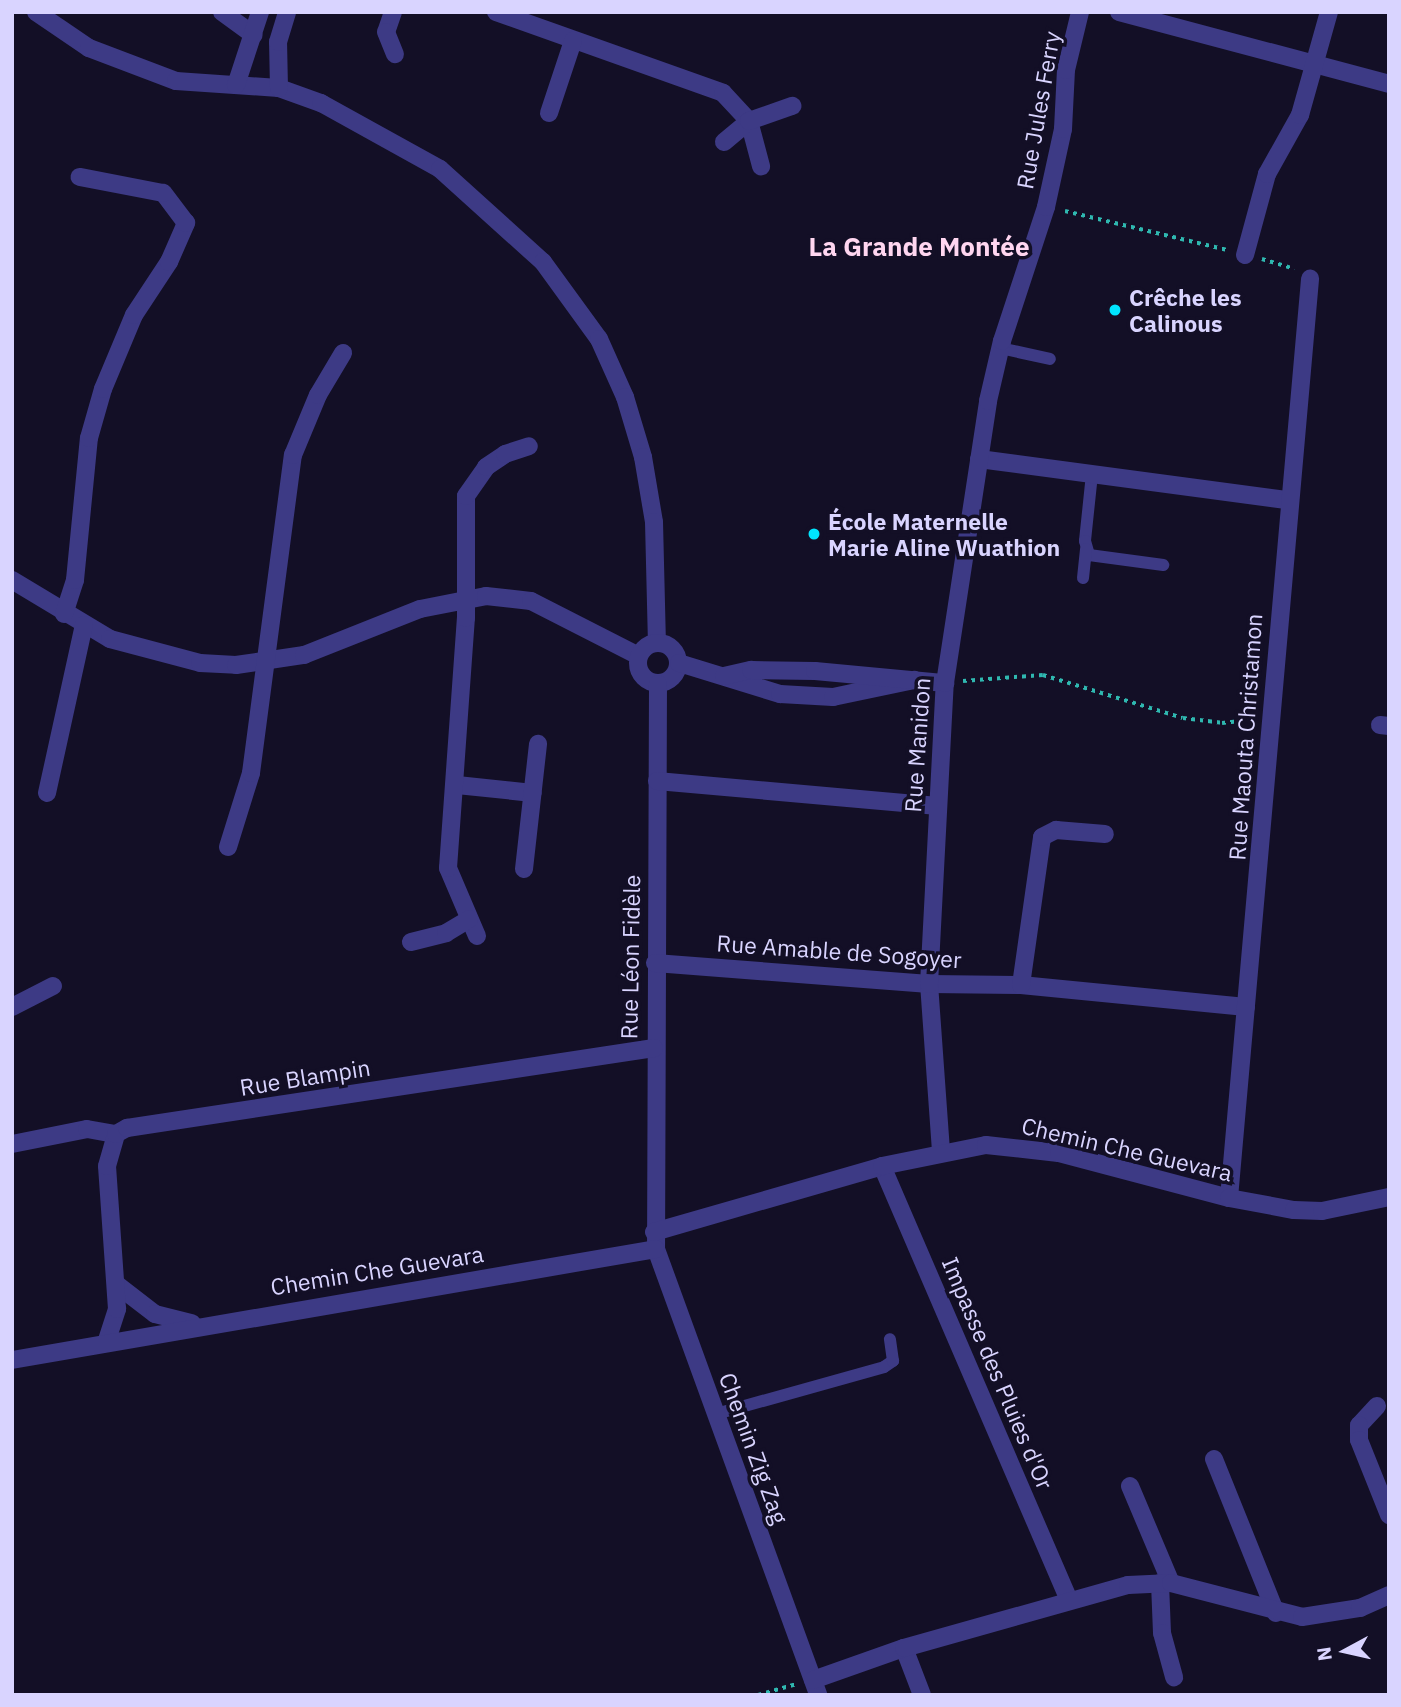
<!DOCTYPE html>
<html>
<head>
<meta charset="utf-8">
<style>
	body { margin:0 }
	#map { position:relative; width:1401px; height:1707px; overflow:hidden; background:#130f26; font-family:"IBM Plex Sans",sans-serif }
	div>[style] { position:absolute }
	.path>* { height:3.5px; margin-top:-1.75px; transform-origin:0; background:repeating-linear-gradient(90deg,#2fb8b0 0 3.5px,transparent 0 8.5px) }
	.service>* { height:12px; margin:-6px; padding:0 6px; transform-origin:6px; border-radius:6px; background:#3d3a85 }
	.minor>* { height:18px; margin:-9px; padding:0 9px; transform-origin:9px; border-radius:9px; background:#3d3a85 }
	.minor>.ring { margin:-9px; padding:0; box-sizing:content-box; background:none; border:18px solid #3d3a85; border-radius:50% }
	.dots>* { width:19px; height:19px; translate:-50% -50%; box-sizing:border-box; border:4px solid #130f26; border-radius:50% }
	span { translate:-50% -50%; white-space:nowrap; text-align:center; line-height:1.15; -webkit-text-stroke:7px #130f26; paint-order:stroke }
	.street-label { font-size:23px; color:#d9d4ff }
	.poi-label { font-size:23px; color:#d9d4ff; font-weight:700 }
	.left { translate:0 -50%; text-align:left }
	.quarter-label { font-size:26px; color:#ffd6f0; font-weight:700 }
	.frame { position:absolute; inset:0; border:14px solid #d9d4ff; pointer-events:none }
	.north { position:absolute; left:1310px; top:1616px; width:70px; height:70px; -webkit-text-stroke:5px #130f26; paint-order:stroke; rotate:262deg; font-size:19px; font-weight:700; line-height:28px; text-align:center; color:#d9d4ff }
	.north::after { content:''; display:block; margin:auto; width:24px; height:32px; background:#d9d4ff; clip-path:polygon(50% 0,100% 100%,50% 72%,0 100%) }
</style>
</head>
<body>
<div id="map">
	<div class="path">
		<i style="left:1065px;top:211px;width:168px;rotate:13.5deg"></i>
		<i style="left:1262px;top:259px;width:34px;rotate:17deg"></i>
		<i style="left:963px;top:681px;width:80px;rotate:-4.3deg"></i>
		<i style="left:1043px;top:675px;width:146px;rotate:17.1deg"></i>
		<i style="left:1183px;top:718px;width:39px;rotate:7deg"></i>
		<i style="left:1222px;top:723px;width:30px;rotate:-6deg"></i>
		<i style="left:758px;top:1695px;width:40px;rotate:-16deg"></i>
	</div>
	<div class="service">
		<i style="left:1000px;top:348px;width:51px;rotate:12.4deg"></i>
		<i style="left:1092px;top:474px;width:67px;rotate:96deg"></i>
		<i style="left:1085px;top:541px;width:15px;rotate:74deg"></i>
		<i style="left:1089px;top:555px;width:75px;rotate:7.7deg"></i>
		<i style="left:1083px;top:578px;width:29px;rotate:-84deg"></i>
		<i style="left:716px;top:1414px;width:174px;rotate:-15.6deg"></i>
		<i style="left:884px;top:1367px;width:11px;rotate:-34deg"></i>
		<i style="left:893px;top:1361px;width:22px;rotate:-98deg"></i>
	</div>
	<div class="minor">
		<i style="left:36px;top:12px;width:64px;rotate:34.2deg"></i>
		<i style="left:89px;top:48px;width:93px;rotate:20.8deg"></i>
		<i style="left:176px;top:81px;width:103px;rotate:3.9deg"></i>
		<i style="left:279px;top:88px;width:45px;rotate:19.7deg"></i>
		<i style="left:321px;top:103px;width:136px;rotate:29deg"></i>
		<i style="left:440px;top:169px;width:139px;rotate:42.1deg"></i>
		<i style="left:543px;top:262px;width:95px;rotate:54deg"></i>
		<i style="left:599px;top:339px;width:64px;rotate:65.9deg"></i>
		<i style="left:625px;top:397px;width:63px;rotate:73.3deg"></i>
		<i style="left:643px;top:457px;width:66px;rotate:80.4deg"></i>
		<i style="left:654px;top:522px;width:121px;rotate:88.6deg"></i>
		<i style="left:222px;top:12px;width:39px;rotate:36deg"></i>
		<i style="left:393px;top:12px;width:21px;rotate:109deg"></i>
		<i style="left:386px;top:32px;width:24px;rotate:68deg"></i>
		<i style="left:496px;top:12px;width:241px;rotate:19.6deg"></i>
		<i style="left:723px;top:93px;width:38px;rotate:47deg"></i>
		<i style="left:749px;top:121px;width:47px;rotate:75.1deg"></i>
		<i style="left:1119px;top:12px;width:279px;rotate:14.9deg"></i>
		<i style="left:236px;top:85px;width:77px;rotate:-71.8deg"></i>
		<i style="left:279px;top:88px;width:46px;rotate:-91.2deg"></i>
		<i style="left:278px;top:42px;width:31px;rotate:-73deg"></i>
		<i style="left:549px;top:113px;width:76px;rotate:-71.6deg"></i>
		<i style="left:724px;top:142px;width:33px;rotate:-40deg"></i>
		<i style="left:749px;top:121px;width:46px;rotate:-19.2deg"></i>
		<i style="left:1245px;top:255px;width:84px;rotate:-74.8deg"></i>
		<i style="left:1267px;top:174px;width:68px;rotate:-60.8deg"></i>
		<i style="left:1300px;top:115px;width:107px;rotate:-74.3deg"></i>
		<i style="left:979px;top:459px;width:312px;rotate:7.6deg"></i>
		<i style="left:12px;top:580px;width:114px;rotate:31deg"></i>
		<i style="left:110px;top:639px;width:93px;rotate:14.9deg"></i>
		<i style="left:200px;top:663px;width:36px;rotate:3deg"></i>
		<i style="left:236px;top:665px;width:69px;rotate:-8.4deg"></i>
		<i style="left:304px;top:655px;width:125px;rotate:-21.6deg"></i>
		<i style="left:420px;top:609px;width:67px;rotate:-11.1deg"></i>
		<i style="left:486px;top:596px;width:45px;rotate:6.3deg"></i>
		<i style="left:531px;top:601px;width:121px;rotate:27deg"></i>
		<i style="left:64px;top:614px;width:36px;rotate:-72deg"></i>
		<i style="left:75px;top:580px;width:143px;rotate:-84.4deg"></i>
		<i style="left:89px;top:438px;width:51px;rotate:-74.1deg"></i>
		<i style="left:103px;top:389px;width:80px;rotate:-67.3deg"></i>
		<i style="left:134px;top:315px;width:64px;rotate:-56.6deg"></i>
		<i style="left:169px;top:262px;width:43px;rotate:-66.4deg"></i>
		<i style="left:186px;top:223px;width:38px;rotate:-127deg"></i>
		<i style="left:163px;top:193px;width:85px;rotate:-169.1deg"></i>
		<i class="ring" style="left:638px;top:643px;width:22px;height:22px"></i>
		<i style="left:679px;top:663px;width:106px;rotate:17.1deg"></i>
		<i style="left:780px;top:694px;width:53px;rotate:3.2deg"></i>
		<i style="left:833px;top:697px;width:83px;rotate:-11.9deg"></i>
		<i style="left:724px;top:676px;width:28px;rotate:-13deg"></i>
		<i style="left:751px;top:670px;width:64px;rotate:0.9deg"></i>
		<i style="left:815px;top:671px;width:131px;rotate:5.3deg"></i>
		<i style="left:658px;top:684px;width:565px;rotate:90.2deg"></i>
		<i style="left:656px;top:1249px;width:475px;rotate:70deg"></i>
		<i style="left:1380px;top:725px;width:9px;rotate:6deg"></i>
		<i style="left:657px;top:781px;width:282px;rotate:5.1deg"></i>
		<i style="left:457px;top:785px;width:76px;rotate:6deg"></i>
		<i style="left:47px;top:793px;width:172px;rotate:-77.6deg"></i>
		<i style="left:228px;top:847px;width:77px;rotate:-72.7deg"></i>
		<i style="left:251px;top:773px;width:321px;rotate:-82.5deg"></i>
		<i style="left:293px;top:455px;width:65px;rotate:-67.4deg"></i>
		<i style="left:318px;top:395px;width:49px;rotate:-59.2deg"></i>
		<i style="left:524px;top:869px;width:126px;rotate:-83.6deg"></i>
		<i style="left:477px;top:936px;width:74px;rotate:-113.1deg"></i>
		<i style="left:448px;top:868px;width:251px;rotate:-85.9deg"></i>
		<i style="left:466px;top:618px;width:122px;rotate:-90deg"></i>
		<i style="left:466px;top:496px;width:35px;rotate:-55deg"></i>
		<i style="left:486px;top:467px;width:23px;rotate:-34deg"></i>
		<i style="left:505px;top:454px;width:25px;rotate:-18deg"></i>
		<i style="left:411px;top:942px;width:36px;rotate:-14deg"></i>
		<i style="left:446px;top:933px;width:27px;rotate:-31deg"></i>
		<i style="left:655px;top:963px;width:275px;rotate:4.4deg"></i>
		<i style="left:929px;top:984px;width:92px;rotate:0.6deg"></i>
		<i style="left:1021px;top:985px;width:226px;rotate:5.6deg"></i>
		<i style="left:1021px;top:985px;width:149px;rotate:-81.9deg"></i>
		<i style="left:1042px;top:837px;width:16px;rotate:-27deg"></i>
		<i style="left:1056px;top:830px;width:49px;rotate:4.7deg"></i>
		<i style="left:12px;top:1007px;width:46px;rotate:-27.1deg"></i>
		<i style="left:12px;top:1144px;width:76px;rotate:-11.3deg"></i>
		<i style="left:87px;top:1129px;width:29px;rotate:10deg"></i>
		<i style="left:941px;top:1151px;width:167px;rotate:-94.1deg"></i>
		<i style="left:929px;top:984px;width:301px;rotate:-87deg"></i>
		<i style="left:945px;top:683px;width:285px;rotate:-81.3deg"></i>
		<i style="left:988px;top:401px;width:62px;rotate:-76.9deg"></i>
		<i style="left:1002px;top:341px;width:141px;rotate:-71.8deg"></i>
		<i style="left:1046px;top:207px;width:80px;rotate:-77.7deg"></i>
		<i style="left:1063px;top:129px;width:59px;rotate:-87.1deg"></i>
		<i style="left:1066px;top:70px;width:60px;rotate:-76.4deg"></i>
		<i style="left:882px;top:1166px;width:473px;rotate:66.7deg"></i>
		<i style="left:1229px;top:1198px;width:923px;rotate:-84.96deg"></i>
		<i style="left:654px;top:1232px;width:237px;rotate:-16.1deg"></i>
		<i style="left:882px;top:1166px;width:106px;rotate:-11.4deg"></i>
		<i style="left:986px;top:1145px;width:73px;rotate:6.3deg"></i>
		<i style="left:1059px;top:1153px;width:176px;rotate:14.8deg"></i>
		<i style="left:1229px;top:1198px;width:66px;rotate:10.5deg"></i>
		<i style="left:1294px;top:1210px;width:28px;rotate:2deg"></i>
		<i style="left:1322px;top:1211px;width:68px;rotate:-11.8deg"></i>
		<i style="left:116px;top:1284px;width:49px;rotate:37.6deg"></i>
		<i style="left:155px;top:1314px;width:38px;rotate:14deg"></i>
		<i style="left:107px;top:1340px;width:33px;rotate:-72deg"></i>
		<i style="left:117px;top:1309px;width:143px;rotate:-94deg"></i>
		<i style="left:107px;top:1166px;width:33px;rotate:-74deg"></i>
		<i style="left:116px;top:1134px;width:13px;rotate:-29deg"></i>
		<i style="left:127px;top:1128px;width:533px;rotate:-8.63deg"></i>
		<i style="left:12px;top:1360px;width:653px;rotate:-9.78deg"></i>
		<i style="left:1377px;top:1406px;width:26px;rotate:133deg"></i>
		<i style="left:1359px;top:1425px;width:15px;rotate:90deg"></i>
		<i style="left:1359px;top:1440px;width:81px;rotate:68.2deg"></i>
		<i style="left:1214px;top:1459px;width:166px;rotate:68.1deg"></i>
		<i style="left:1130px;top:1486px;width:105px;rotate:67.1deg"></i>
		<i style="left:1160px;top:1583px;width:50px;rotate:87.7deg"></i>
		<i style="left:1162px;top:1633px;width:46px;rotate:74.7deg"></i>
		<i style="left:904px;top:1648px;width:50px;rotate:69deg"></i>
		<i style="left:813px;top:1680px;width:96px;rotate:-19.4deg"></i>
		<i style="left:904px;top:1648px;width:233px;rotate:-15.7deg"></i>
		<i style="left:1128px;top:1585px;width:43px;rotate:-2.7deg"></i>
		<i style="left:1171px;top:1583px;width:135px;rotate:14.5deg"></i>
		<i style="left:1302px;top:1617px;width:59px;rotate:-8.8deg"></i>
		<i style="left:1360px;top:1608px;width:32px;rotate:-24deg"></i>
	</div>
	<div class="dots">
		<i style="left:1115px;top:310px;background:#00e5ff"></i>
		<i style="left:814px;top:534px;background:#00e5ff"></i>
	</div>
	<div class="street-label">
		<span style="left:1038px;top:110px;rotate:-80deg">Rue Jules Ferry</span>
		<span style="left:1245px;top:737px;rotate:-86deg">Rue Maouta Christamon</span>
		<span style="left:917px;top:745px;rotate:-86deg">Rue Manidon</span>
		<span style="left:839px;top:951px;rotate:4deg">Rue Amable de Sogoyer</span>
		<span style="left:630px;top:957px;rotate:-89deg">Rue Léon Fidèle</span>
		<span style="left:305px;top:1077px;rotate:-9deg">Rue Blampin</span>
		<span style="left:1127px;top:1149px;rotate:13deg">Chemin Che Guevara</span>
		<span style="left:377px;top:1270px;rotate:-9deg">Chemin Che Guevara</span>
		<span style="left:998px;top:1373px;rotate:67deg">Impasse des Pluies d'Or</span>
		<span style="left:754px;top:1448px;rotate:70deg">Chemin Zig Zag</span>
	</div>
	<div class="poi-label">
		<span class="left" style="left:1129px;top:310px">Crêche les<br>Calinous</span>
		<span class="left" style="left:828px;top:534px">École Maternelle<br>Marie Aline Wuathion</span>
	</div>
	<div class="quarter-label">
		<span style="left:919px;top:247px">La Grande Montée</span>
	</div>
	<div class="frame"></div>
	<div class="north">N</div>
</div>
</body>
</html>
